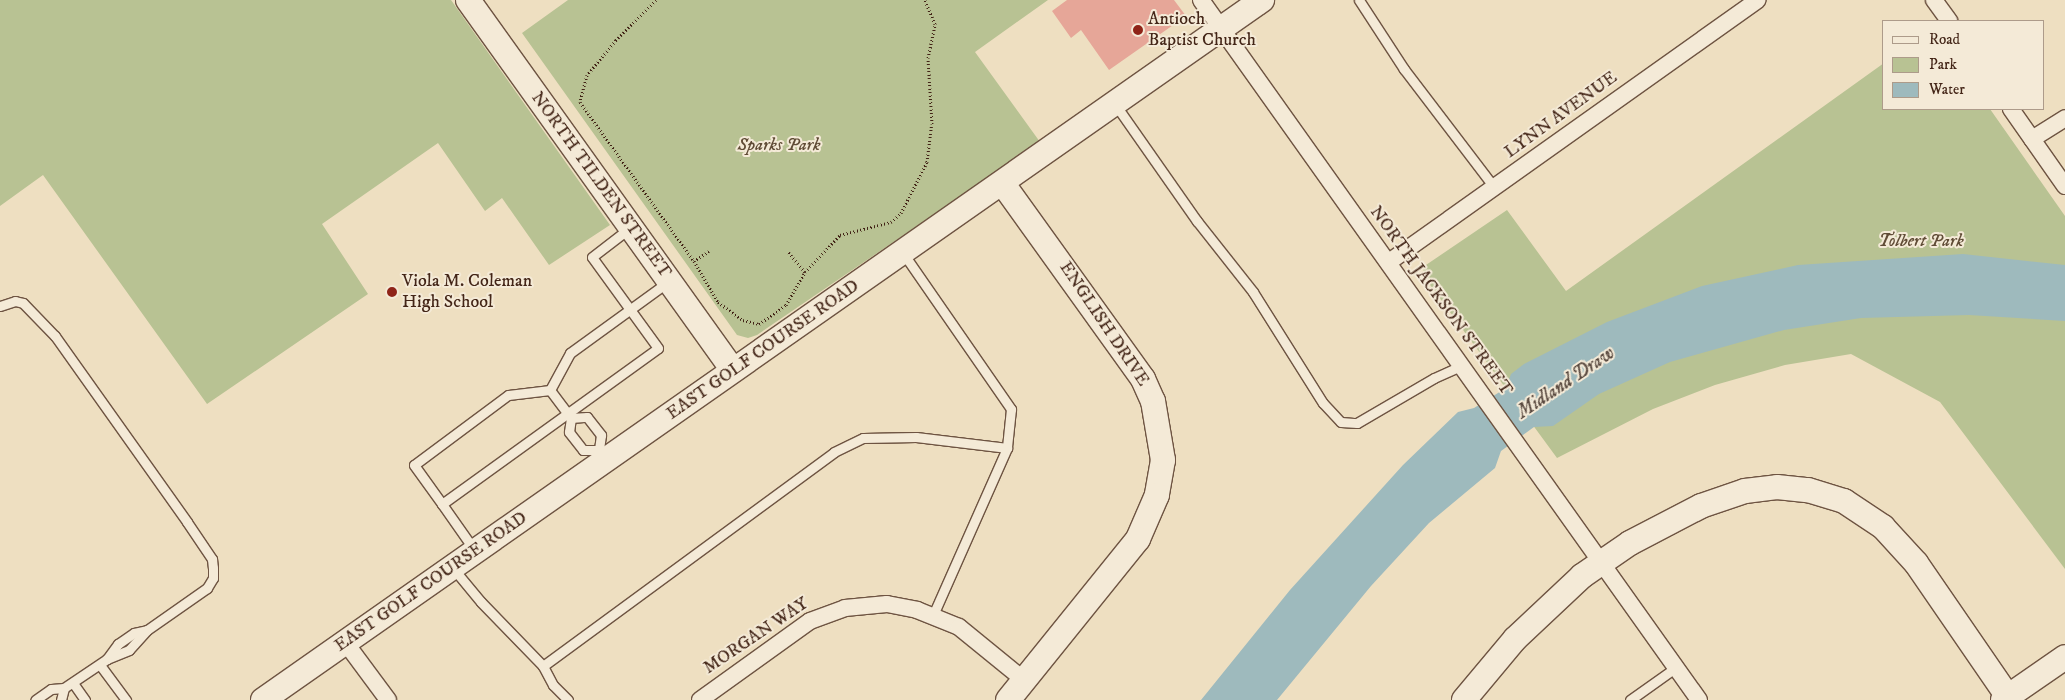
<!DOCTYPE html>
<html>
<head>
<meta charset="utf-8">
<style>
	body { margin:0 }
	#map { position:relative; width:2065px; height:700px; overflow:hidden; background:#eedfc1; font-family:"IM FELL DW Pica",serif }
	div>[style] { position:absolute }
	.green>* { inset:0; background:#b8c293 }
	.water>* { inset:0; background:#9ebabd }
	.building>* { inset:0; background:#e6a698 }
	.path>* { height:3px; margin-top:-1.5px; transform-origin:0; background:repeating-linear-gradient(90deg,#432517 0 1px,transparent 0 3.5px) }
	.roads { filter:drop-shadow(1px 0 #6e5442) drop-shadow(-1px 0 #6e5442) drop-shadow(0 1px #6e5442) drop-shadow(0 -1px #6e5442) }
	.lane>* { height:9px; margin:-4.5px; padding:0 4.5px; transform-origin:4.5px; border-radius:4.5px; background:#f4ead7 }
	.street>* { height:16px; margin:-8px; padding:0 8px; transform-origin:8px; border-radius:8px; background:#f4ead7 }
	.secondary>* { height:24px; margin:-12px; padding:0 12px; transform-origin:12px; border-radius:12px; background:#f4ead7 }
	.dots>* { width:14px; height:14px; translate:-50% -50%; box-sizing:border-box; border:2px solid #f4ead7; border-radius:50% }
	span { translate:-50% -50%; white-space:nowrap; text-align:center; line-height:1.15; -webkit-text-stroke:4px #f4ead7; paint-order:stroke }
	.poi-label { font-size:18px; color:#432517 }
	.left { translate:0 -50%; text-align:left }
	.street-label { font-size:18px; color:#432517 }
	.park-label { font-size:18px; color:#604c36; font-style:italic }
	.water-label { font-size:19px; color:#5a4a40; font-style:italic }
	.legend { position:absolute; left:1882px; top:20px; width:162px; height:90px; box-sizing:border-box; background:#f4ead7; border:1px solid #ad9b8a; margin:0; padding:6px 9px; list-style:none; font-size:15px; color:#432517 }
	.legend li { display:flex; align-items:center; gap:10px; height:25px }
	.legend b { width:25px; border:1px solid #ad9b8a }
</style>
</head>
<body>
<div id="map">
	<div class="green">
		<i style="clip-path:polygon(0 0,451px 0,610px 225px,549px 265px,502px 198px,485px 211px,438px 143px,322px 224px,368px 294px,207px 404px,43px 175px,0 206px)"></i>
		<i style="clip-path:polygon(568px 0,1048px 0,975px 52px,1040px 142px,757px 335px,748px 338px,737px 335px,522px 33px)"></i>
		<i style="clip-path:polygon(1884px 63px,1884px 109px,1990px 109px,2065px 216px,2065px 569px,1940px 402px,1851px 354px,1785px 365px,1715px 385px,1653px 409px,1557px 458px,1425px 278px,1423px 267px,1507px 210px,1566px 291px)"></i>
	</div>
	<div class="water">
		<i style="clip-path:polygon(1963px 254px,2065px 265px,2065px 321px,1969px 315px,1861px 318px,1784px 330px,1670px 362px,1599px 394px,1553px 426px,1534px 427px,1501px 451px,1495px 468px,1429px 523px,1371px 586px,1277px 700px,1201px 700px,1290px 590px,1403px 465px,1458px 412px,1474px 408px,1506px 388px,1511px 374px,1524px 364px,1607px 322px,1702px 286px,1798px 265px)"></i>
	</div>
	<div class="building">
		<i style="clip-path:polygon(1067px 0,1174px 0,1186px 16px,1109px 70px,1081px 30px,1071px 38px,1052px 11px)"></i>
	</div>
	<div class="path">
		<i style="left:656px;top:0;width:57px;rotate:135deg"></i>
		<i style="left:616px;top:40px;width:45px;rotate:129.6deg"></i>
		<i style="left:587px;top:75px;width:28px;rotate:105deg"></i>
		<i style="left:580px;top:102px;width:196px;rotate:54.4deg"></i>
		<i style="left:709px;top:251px;width:18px;rotate:146deg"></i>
		<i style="left:694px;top:261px;width:48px;rotate:59.7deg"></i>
		<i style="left:718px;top:302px;width:31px;rotate:36deg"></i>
		<i style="left:743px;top:320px;width:16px;rotate:14deg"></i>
		<i style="left:759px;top:324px;width:33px;rotate:-35deg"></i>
		<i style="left:786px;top:305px;width:38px;rotate:-60deg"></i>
		<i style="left:805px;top:272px;width:26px;rotate:-130deg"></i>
		<i style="left:805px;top:272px;width:51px;rotate:-46.6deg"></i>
		<i style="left:840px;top:235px;width:53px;rotate:-14.3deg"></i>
		<i style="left:891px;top:222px;width:13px;rotate:-42deg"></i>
		<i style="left:901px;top:213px;width:57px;rotate:-63deg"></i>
		<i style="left:927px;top:162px;width:38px;rotate:-83deg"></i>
		<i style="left:932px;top:124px;width:66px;rotate:-93.5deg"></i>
		<i style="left:928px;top:58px;width:35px;rotate:-78deg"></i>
		<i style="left:935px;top:24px;width:26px;rotate:-113deg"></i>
	</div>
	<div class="roads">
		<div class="lane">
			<i style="left:1359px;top:0;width:82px;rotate:56.9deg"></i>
			<i style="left:1404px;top:69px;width:148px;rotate:52.7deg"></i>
			<i style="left:1115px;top:104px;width:143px;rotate:55deg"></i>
			<i style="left:1197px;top:221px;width:90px;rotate:51.7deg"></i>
			<i style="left:1253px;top:292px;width:131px;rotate:57.8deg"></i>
			<i style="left:1323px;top:403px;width:26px;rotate:47deg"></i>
			<i style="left:1341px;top:422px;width:16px;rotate:4deg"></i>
			<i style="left:1357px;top:423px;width:89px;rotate:-30.3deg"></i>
			<i style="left:1434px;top:378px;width:32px;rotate:-24deg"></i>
			<i style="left:903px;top:253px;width:190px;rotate:55.3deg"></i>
			<i style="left:1011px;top:409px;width:39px;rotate:96deg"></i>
			<i style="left:1007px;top:448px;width:183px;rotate:113.9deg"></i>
			<i style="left:0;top:306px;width:16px;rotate:-18deg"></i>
			<i style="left:15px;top:301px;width:8px;rotate:14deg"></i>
			<i style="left:23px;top:303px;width:46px;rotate:45.9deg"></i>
			<i style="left:55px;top:336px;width:228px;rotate:54.6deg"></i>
			<i style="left:187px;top:522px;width:45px;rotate:56deg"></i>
			<i style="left:212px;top:559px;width:9px;rotate:84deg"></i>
			<i style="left:213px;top:568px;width:10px;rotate:90deg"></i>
			<i style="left:213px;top:578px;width:12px;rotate:121deg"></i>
			<i style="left:207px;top:588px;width:73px;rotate:145deg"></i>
			<i style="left:147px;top:630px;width:27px;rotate:132deg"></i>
			<i style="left:129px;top:650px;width:24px;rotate:158deg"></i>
			<i style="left:107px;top:659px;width:52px;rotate:146deg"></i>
			<i style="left:64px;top:688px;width:13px;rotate:176deg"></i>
			<i style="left:51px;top:689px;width:19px;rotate:145deg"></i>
			<i style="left:550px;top:390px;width:42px;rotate:173.2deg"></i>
			<i style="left:508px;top:395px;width:117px;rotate:143.3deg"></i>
			<i style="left:414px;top:465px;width:48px;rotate:54.3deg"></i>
			<i style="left:442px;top:504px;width:266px;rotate:-35.8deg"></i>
			<i style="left:658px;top:348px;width:112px;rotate:-126deg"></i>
			<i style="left:592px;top:257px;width:49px;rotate:-37.6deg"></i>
			<i style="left:587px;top:417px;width:23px;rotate:52deg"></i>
			<i style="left:601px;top:435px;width:15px;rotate:98deg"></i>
			<i style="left:599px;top:450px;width:16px;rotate:180deg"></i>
			<i style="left:583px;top:450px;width:23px;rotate:-128deg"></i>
			<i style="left:569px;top:432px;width:14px;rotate:-82deg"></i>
			<i style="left:571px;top:418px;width:16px;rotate:-4deg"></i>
			<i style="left:571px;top:418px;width:35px;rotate:-127deg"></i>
			<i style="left:550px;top:390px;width:42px;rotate:-61.6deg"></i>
			<i style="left:570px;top:353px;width:122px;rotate:-36deg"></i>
			<i style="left:442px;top:504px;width:57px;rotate:54.9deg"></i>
			<i style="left:452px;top:567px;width:45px;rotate:50.4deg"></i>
			<i style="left:481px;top:602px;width:89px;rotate:45.9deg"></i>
			<i style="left:107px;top:659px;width:19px;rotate:-54deg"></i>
			<i style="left:118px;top:644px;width:19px;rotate:-35deg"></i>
			<i style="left:134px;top:633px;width:13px;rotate:-13deg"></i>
			<i style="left:100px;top:665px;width:44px;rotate:53.4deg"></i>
			<i style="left:73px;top:683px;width:21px;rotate:55deg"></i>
			<i style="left:61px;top:700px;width:12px;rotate:-76deg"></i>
			<i style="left:568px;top:700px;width:21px;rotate:-135deg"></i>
			<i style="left:553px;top:685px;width:21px;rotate:-118deg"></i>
			<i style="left:543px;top:666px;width:361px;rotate:-36.3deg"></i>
			<i style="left:834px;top:452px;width:32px;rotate:-26deg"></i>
			<i style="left:863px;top:438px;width:53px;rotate:-1.1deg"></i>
			<i style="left:916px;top:437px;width:92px;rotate:6.9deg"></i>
			<i style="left:1630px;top:700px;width:55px;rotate:-35.4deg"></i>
		</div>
		<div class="street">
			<i style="left:1201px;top:0;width:859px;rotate:54.57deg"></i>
			<i style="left:1934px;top:0;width:26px;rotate:54deg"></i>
			<i style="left:2011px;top:109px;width:94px;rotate:55deg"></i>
			<i style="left:2032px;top:139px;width:39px;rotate:-32deg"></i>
			<i style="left:1389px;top:262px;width:452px;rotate:-35.4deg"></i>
			<i style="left:345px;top:642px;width:72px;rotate:53.4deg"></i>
			<i style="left:700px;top:700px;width:135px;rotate:-35.7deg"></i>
			<i style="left:810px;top:621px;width:37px;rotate:-20deg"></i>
			<i style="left:845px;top:608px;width:42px;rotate:-5.4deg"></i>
			<i style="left:887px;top:604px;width:31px;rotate:11deg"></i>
			<i style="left:917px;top:610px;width:45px;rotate:22deg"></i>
			<i style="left:959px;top:627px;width:84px;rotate:39.2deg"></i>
		</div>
		<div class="secondary">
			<i style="left:468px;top:0;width:455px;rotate:54.4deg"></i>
			<i style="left:1003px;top:184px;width:240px;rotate:54.3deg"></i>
			<i style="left:1143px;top:379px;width:24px;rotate:66deg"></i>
			<i style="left:1153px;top:401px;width:60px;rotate:80.4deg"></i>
			<i style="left:1163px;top:460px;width:36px;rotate:100deg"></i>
			<i style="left:1157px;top:495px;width:48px;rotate:113.4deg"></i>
			<i style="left:1138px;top:539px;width:207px;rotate:128.9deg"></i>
			<i style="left:263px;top:700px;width:1220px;rotate:-35.02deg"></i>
			<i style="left:1464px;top:700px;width:80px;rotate:-50.1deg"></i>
			<i style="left:1515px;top:639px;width:92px;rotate:-43.2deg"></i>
			<i style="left:1582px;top:576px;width:58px;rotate:-34.5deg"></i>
			<i style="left:1630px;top:543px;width:80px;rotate:-27.5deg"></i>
			<i style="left:1701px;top:506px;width:46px;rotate:-18.8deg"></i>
			<i style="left:1745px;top:491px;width:32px;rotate:-7deg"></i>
			<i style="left:1777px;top:487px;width:31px;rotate:6deg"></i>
			<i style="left:1808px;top:490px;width:38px;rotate:17deg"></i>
			<i style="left:1844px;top:501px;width:47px;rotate:33.7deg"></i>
			<i style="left:1883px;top:527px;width:49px;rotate:47.5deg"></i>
			<i style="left:1916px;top:563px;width:166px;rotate:55.5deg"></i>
			<i style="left:2003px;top:700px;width:75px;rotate:-34.7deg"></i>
		</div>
	</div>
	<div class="dots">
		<i style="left:1138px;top:30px;background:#8f2418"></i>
		<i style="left:392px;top:292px;background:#8f2418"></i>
	</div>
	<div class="poi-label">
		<span class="left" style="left:1148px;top:30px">Antioch<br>Baptist Church</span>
		<span class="left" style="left:402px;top:292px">Viola M. Coleman<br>High School</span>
	</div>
	<div class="street-label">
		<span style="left:1561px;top:115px;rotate:-36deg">LYNN AVENUE</span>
		<span style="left:601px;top:185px;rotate:54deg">NORTH TILDEN STREET</span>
		<span style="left:1441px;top:301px;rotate:54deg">NORTH JACKSON STREET</span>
		<span style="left:1104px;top:324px;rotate:56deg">ENGLISH DRIVE</span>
		<span style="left:763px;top:350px;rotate:-35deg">EAST GOLF COURSE ROAD</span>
		<span style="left:431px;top:582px;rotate:-35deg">EAST GOLF COURSE ROAD</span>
		<span style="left:756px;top:636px;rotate:-34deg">MORGAN WAY</span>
	</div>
	<div class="park-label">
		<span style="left:779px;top:145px">Sparks Park</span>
		<span style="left:1921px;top:241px">Tolbert Park</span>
	</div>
	<div class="water-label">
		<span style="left:1566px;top:383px;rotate:-34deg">Midland Draw</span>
	</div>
	<ul class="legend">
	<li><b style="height:6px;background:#f4ead7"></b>Road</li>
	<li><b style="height:14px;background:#b8c293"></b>Park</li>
	<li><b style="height:14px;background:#9ebabd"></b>Water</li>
	</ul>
</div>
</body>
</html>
